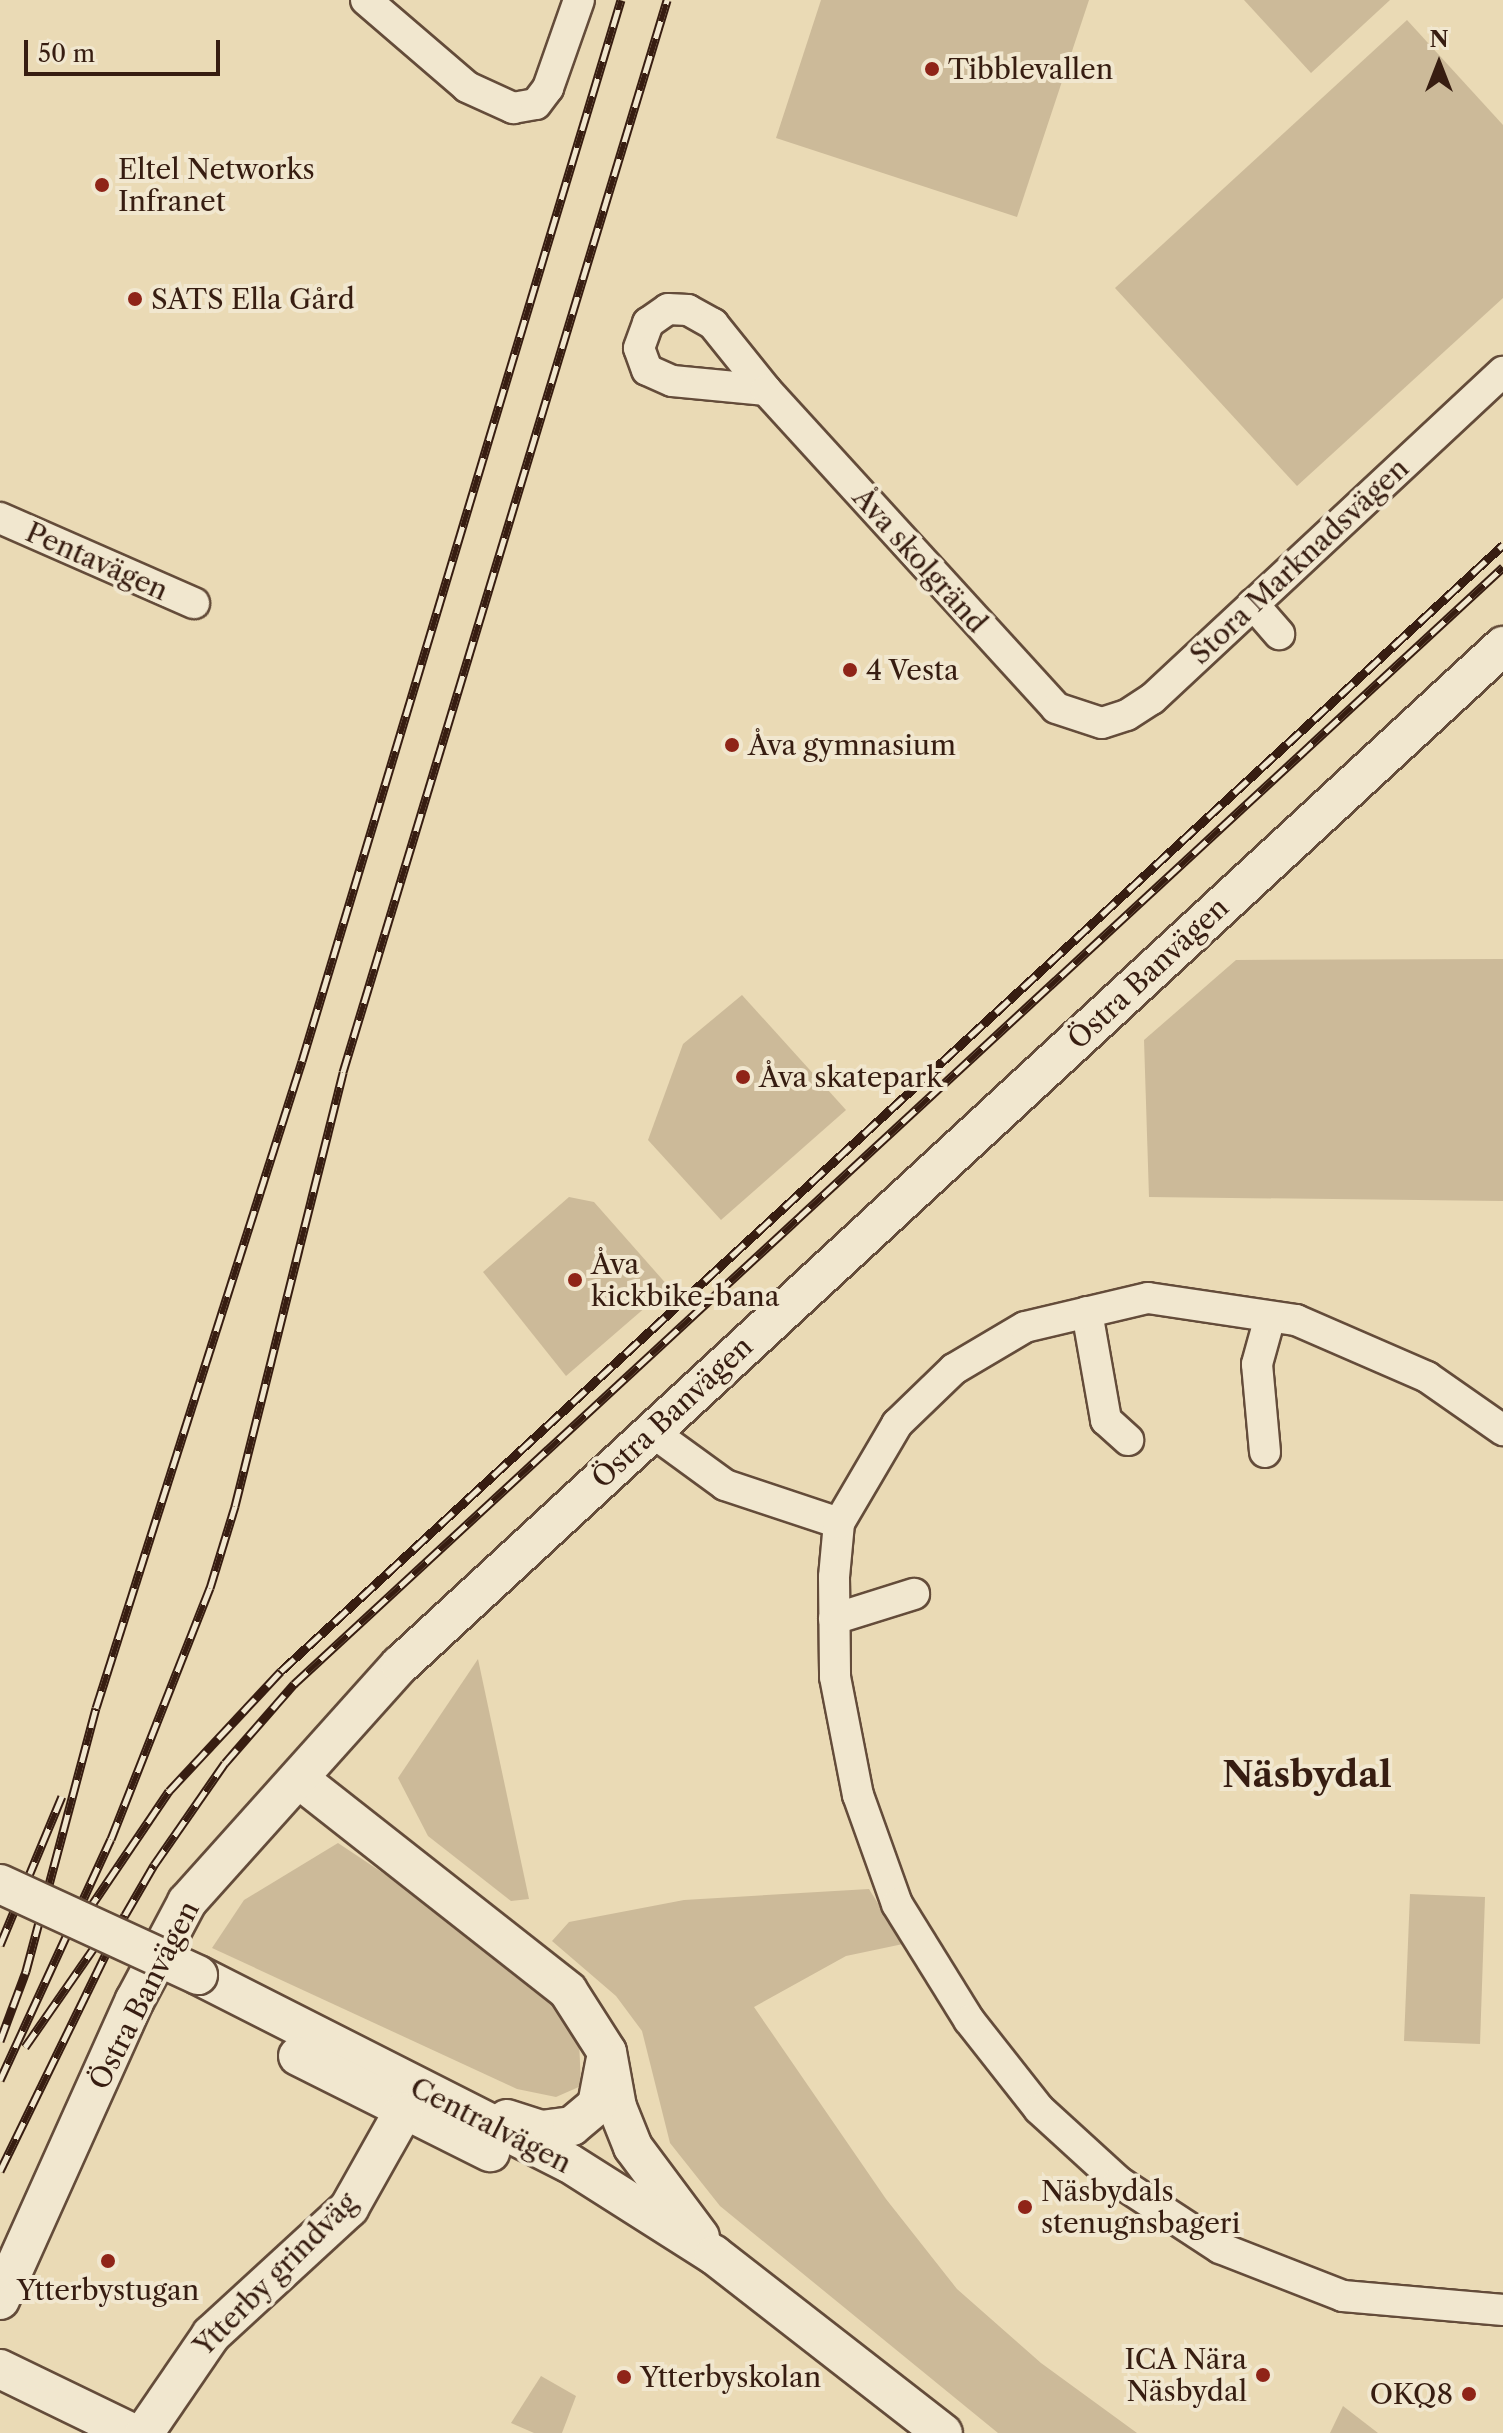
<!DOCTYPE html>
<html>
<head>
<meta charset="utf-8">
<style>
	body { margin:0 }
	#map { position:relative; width:1503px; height:2433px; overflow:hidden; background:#eadab5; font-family:"Libre Caslon Text",serif }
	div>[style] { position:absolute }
	.green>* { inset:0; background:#ccba99 }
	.roads { filter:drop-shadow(2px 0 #644c3a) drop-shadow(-2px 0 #644c3a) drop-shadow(0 2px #644c3a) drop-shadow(0 -2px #644c3a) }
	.minor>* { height:30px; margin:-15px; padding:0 15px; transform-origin:15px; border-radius:15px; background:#f1e7cf }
	.tertiary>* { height:38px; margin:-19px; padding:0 19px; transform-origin:19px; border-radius:19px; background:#f1e7cf }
	.rail>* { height:9px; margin-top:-4.5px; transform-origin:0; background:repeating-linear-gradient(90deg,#f1e7cf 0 18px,#371d11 0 36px); box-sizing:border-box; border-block:2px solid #371d11 }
	.bridges { filter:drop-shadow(2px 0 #644c3a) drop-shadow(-2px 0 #644c3a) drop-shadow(0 2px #644c3a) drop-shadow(0 -2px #644c3a) }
	.tertiary-bridge>* { height:38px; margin:-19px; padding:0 19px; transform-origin:19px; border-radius:19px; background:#f1e7cf }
	.dots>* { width:22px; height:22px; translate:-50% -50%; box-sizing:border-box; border:4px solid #f1e7cf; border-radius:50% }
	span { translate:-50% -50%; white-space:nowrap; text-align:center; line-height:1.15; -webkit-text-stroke:8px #f1e7cf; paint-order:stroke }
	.poi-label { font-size:28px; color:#371d11 }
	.left { translate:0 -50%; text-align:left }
	.right { translate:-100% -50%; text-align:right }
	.street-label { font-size:28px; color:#371d11 }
	.district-label { font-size:36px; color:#371d11; font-weight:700 }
	.north { position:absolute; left:1399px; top:24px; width:80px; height:80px; -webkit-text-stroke:6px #f1e7cf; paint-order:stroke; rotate:0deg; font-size:22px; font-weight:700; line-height:32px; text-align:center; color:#371d11 }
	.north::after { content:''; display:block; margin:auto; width:28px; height:36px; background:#371d11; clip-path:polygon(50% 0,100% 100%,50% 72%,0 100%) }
	.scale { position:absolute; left:24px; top:40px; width:196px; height:36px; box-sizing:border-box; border:4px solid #371d11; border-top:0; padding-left:10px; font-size:24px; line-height:28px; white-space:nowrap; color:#371d11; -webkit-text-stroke:6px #f1e7cf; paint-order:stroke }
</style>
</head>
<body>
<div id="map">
	<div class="green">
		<i style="clip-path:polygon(821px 0,1089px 0,1017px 217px,776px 138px)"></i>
		<i style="clip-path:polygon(1244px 0,1390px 0,1311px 73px)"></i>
		<i style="clip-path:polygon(1407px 20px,1503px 125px,1503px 298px,1297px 486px,1115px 288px)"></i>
		<i style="clip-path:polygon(1503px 959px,1503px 1201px,1149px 1197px,1144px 1040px,1236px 960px)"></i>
		<i style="clip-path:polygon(742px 995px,846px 1110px,721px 1220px,648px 1140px,683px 1044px)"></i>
		<i style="clip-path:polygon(569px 1197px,594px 1202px,669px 1287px,566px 1376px,483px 1272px)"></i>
		<i style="clip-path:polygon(478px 1659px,529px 1899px,511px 1901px,428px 1836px,398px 1778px)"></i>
		<i style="clip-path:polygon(338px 1843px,467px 1929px,555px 2006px,579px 2040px,581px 2086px,556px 2097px,517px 2089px,212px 1948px,244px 1900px)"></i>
		<i style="clip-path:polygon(869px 1889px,903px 1944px,846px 1956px,754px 2007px,886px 2199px,957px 2289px,1041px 2363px,1137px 2433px,998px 2433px,720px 2206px,670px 2143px,642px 2031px,616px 1996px,552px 1941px,569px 1922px,684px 1900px)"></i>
		<i style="clip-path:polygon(1410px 1894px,1485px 1897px,1480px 2044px,1404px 2041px)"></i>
		<i style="clip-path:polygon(541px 2376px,576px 2396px,562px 2433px,534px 2433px,511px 2423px)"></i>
		<i style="clip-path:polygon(1343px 2406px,1378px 2433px,1330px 2433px)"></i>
	</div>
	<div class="roads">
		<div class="minor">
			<i style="left:366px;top:0;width:133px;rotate:40.7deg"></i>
			<i style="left:467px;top:87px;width:51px;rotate:24.5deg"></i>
			<i style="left:513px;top:108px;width:23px;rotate:-10deg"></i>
			<i style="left:536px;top:104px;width:20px;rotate:-53deg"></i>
			<i style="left:548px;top:88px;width:93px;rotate:-70.6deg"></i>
			<i style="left:766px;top:390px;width:94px;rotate:-174.5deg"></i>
			<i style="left:672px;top:381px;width:27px;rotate:-156deg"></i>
			<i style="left:647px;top:370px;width:23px;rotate:-110deg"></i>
			<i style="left:639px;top:348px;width:27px;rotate:-70deg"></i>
			<i style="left:648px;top:323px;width:24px;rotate:-35deg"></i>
			<i style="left:668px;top:309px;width:20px;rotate:3deg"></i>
			<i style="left:688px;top:310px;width:29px;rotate:29deg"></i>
			<i style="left:713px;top:324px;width:85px;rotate:51.2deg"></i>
			<i style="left:766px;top:390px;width:430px;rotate:47.6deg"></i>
			<i style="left:1056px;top:708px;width:48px;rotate:18.1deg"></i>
			<i style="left:1102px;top:723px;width:26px;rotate:-18deg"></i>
			<i style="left:1127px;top:715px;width:30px;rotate:-33deg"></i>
			<i style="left:1152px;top:699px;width:480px;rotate:-43deg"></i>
			<i style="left:0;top:518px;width:212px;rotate:23.7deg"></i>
			<i style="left:1253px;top:604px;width:40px;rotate:49deg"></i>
			<i style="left:1087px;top:1312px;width:110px;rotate:80deg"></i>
			<i style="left:1106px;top:1420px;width:30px;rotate:42deg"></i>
			<i style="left:651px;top:1431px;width:92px;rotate:36.1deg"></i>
			<i style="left:725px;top:1485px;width:120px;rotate:18.4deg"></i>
			<i style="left:839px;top:1523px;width:54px;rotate:95.3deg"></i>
			<i style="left:834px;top:1577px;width:100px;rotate:89.4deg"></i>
			<i style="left:835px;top:1677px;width:120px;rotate:79deg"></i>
			<i style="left:858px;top:1795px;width:116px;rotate:70.3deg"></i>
			<i style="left:897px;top:1904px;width:137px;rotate:58.2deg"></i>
			<i style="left:969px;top:2020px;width:113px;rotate:51.8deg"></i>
			<i style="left:1039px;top:2109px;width:108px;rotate:42.4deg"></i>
			<i style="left:1119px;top:2182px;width:121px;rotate:33.2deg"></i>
			<i style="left:1220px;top:2248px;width:132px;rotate:21.3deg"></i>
			<i style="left:1343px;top:2296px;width:161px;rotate:5deg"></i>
			<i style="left:1265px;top:1452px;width:88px;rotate:-95.2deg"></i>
			<i style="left:1257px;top:1364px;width:49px;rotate:-74.5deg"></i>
			<i style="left:839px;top:1523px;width:115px;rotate:-59.6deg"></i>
			<i style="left:897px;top:1424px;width:79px;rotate:-44deg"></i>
			<i style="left:954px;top:1369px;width:82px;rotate:-30.6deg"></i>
			<i style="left:1025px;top:1327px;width:126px;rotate:-13.3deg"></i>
			<i style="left:1148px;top:1298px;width:150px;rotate:8.5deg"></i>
			<i style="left:1296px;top:1320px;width:143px;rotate:23.5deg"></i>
			<i style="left:1427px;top:1377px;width:93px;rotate:34.9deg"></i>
			<i style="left:834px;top:1619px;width:84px;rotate:-17.4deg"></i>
		</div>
		<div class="tertiary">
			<i style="left:299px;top:1779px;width:342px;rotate:38.2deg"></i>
			<i style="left:568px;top:1991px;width:72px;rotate:57.4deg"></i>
			<i style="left:607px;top:2052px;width:56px;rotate:79.7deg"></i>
			<i style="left:617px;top:2107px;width:43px;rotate:68.2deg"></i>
			<i style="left:633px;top:2147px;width:112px;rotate:53.3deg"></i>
			<i style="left:198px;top:1975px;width:416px;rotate:26.9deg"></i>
			<i style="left:569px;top:2163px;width:172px;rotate:32.4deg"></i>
			<i style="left:714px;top:2255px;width:290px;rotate:37.9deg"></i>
			<i style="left:298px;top:2056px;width:215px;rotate:26.6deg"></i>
			<i style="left:507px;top:2119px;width:36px;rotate:18deg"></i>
			<i style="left:541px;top:2130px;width:31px;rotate:-7deg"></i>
			<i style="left:572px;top:2126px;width:33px;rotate:-40deg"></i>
			<i style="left:597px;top:2105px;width:43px;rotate:-79.2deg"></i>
			<i style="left:0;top:2300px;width:329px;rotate:-65.8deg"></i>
			<i style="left:135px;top:2000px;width:111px;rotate:-62deg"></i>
			<i style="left:187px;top:1902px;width:319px;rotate:-48.1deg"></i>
			<i style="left:400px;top:1665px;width:1502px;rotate:-42.73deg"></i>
			<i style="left:0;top:2369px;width:147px;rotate:25.9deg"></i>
			<i style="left:144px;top:2433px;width:119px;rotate:-55.6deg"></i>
			<i style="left:211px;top:2335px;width:188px;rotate:-42.6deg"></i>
			<i style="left:349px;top:2208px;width:110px;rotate:-60.6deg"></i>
		</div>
	</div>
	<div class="rail">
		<i style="left:87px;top:1912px;width:146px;rotate:-55.9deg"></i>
		<i style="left:169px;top:1791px;width:164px;rotate:-47deg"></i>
		<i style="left:281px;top:1671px;width:1662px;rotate:-42.66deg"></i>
		<i style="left:0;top:1945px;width:161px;rotate:-67.4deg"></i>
		<i style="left:0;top:2041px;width:75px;rotate:-69.6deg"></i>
		<i style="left:26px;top:1971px;width:272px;rotate:-75.1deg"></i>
		<i style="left:96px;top:1708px;width:679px;rotate:-72.34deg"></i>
		<i style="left:302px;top:1061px;width:1108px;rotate:-73.27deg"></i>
		<i style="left:25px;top:2047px;width:147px;rotate:-55.2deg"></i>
		<i style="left:0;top:2080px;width:265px;rotate:-65.3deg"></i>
		<i style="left:111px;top:1839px;width:270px;rotate:-68.5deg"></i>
		<i style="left:210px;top:1588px;width:86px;rotate:-73deg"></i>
		<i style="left:235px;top:1506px;width:447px;rotate:-76deg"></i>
		<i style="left:343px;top:1072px;width:1120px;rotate:-73.18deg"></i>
		<i style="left:0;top:2171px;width:285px;rotate:-64deg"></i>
		<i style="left:125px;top:1915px;width:58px;rotate:-59.9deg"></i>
		<i style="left:154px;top:1865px;width:124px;rotate:-55.2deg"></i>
		<i style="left:225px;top:1763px;width:105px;rotate:-48.9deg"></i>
		<i style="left:294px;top:1684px;width:1646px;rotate:-42.73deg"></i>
	</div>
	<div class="bridges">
		<div class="tertiary-bridge">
			<i style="left:0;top:1884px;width:218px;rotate:24.7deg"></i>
		</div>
	</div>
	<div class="dots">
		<i style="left:932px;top:69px;background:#8f2418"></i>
		<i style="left:102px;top:185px;background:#8f2418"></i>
		<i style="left:135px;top:299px;background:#8f2418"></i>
		<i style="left:850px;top:670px;background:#8f2418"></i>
		<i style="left:732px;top:745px;background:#8f2418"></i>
		<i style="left:743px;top:1077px;background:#8f2418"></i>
		<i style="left:575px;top:1280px;background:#8f2418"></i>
		<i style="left:1025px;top:2207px;background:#8f2418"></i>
		<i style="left:108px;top:2261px;background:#8f2418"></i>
		<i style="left:1263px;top:2375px;background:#8f2418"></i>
		<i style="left:624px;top:2377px;background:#8f2418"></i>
		<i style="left:1469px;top:2394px;background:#8f2418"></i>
	</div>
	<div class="poi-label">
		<span class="left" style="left:948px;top:69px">Tibblevallen</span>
		<span class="left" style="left:118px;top:185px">Eltel Networks<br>Infranet</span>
		<span class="left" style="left:151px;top:299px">SATS Ella Gård</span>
		<span class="left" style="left:866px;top:670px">4 Vesta</span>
		<span class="left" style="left:748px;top:745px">Åva gymnasium</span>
		<span class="left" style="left:759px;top:1077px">Åva skatepark</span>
		<span class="left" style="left:591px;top:1280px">Åva<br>kickbike-bana</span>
		<span class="left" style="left:1041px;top:2207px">Näsbydals<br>stenugnsbageri</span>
		<span style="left:108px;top:2290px">Ytterbystugan</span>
		<span class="right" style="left:1247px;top:2375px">ICA Nära<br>Näsbydal</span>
		<span class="left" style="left:640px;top:2377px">Ytterbyskolan</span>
		<span class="right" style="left:1453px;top:2394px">OKQ8</span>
	</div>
	<div class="street-label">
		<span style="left:920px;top:560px;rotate:48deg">Åva skolgränd</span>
		<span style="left:97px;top:561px;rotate:24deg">Pentavägen</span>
		<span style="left:1299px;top:561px;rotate:-43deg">Stora Marknadsvägen</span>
		<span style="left:1148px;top:973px;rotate:-43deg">Östra Banvägen</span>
		<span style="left:672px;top:1412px;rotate:-43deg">Östra Banvägen</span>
		<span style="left:144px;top:1995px;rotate:-63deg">Östra Banvägen</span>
		<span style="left:491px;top:2125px;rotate:27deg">Centralvägen</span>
		<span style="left:275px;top:2274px;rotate:-45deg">Ytterby grindväg</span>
	</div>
	<div class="district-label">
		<span style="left:1307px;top:1775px">Näsbydal</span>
	</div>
	<div class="north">N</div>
	<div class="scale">50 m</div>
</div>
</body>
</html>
